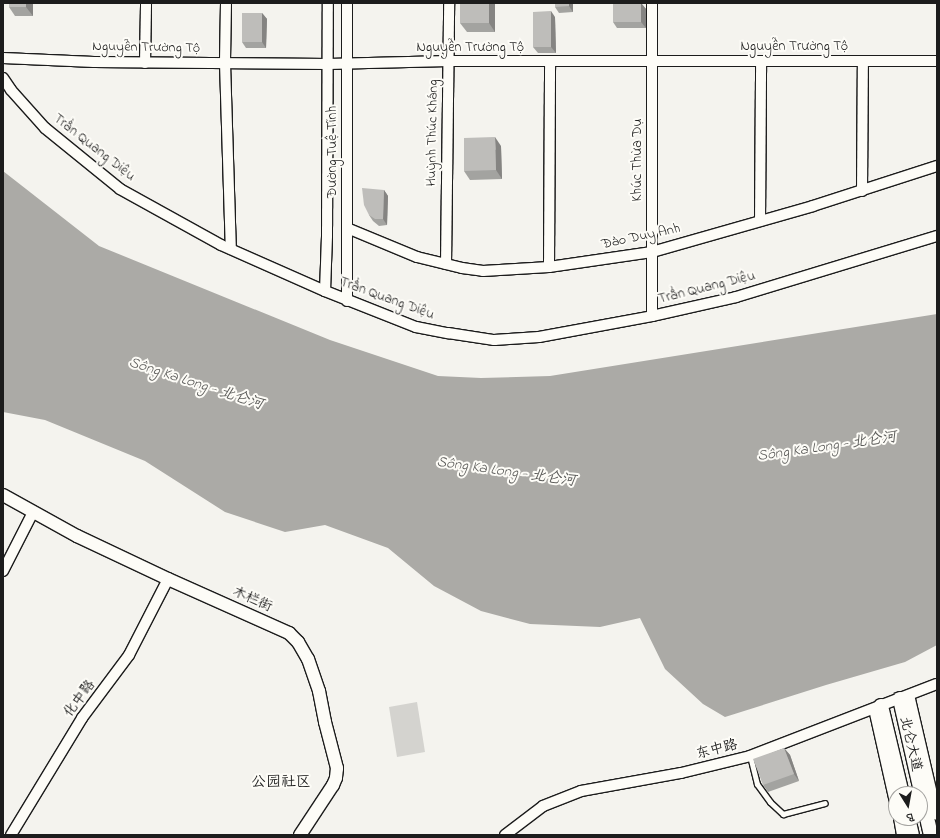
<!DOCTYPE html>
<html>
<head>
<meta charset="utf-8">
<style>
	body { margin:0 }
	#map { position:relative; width:940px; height:838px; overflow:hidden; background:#f4f3ee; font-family:"Indie Flower","LXGW WenKai TC",sans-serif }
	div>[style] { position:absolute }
	.green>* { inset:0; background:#d4d3cf }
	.water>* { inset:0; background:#abaaa6 }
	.roads { filter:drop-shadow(1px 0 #1c1c1c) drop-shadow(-1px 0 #1c1c1c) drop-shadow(0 1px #1c1c1c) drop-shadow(0 -1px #1c1c1c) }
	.service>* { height:5px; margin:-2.5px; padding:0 2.5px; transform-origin:2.5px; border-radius:2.5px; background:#fdfcf7 }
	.minor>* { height:10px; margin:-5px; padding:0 5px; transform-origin:5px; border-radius:5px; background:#fdfcf7 }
	.tertiary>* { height:12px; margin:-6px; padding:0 6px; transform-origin:6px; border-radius:6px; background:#fdfcf7 }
	.secondary>* { height:14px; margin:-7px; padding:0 7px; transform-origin:7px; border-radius:7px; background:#fdfcf7 }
	.wall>* { inset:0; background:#a3a3a0 }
	.shaded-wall>* { inset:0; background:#858482 }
	.building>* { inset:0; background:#bebdba }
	span { translate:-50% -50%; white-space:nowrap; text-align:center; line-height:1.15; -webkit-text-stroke:4px #fdfcf7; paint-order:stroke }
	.street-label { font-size:14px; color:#1c1c1c }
	.water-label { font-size:15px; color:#5c5c5a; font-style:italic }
	.neighbourhood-label { font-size:15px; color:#1c1c1c }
	.frame { position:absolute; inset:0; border:4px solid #1c1c1c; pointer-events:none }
	.north { position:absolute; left:888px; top:786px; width:40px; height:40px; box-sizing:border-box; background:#fdfcf7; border:1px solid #a3a29f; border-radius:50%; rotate:169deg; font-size:11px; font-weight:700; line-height:16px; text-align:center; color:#1c1c1c }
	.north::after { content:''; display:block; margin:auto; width:14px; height:18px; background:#1c1c1c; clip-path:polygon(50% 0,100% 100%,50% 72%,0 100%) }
</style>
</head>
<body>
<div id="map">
	<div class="green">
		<i style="clip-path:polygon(417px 702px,425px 752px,397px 757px,389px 707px)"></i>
	</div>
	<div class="water">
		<i style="clip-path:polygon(3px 171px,99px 246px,330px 340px,438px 376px,481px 378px,550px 376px,937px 314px,937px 645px,905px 662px,826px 685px,725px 717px,703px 704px,665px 669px,640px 618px,600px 627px,530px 624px,481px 611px,434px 586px,388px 548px,325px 525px,285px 532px,225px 512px,145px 461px,45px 420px,3px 412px)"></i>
	</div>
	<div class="roads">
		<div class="service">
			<i style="left:750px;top:756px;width:29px;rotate:76deg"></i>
			<i style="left:757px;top:784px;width:22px;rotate:54deg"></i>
			<i style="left:770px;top:802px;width:18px;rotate:43deg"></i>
			<i style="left:783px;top:814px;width:43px;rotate:-14.7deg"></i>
		</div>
		<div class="minor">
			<i style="left:226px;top:3px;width:60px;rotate:91deg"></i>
			<i style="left:225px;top:63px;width:186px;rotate:88.2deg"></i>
			<i style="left:347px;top:3px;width:298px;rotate:90deg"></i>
			<i style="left:3px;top:58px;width:91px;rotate:2.5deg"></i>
			<i style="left:94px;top:62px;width:234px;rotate:0.5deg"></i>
			<i style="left:328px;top:64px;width:121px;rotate:-1.4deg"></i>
			<i style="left:449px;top:61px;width:488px"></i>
			<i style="left:145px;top:63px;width:60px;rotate:-89deg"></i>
			<i style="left:3px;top:78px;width:14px;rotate:56deg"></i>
			<i style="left:11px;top:90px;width:51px;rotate:48.2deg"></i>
			<i style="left:45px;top:128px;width:97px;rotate:39.1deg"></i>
			<i style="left:120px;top:189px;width:115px;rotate:29deg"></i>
			<i style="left:221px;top:245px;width:114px;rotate:23.9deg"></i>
			<i style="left:325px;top:291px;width:98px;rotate:21.6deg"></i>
			<i style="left:416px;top:327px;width:33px;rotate:11deg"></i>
			<i style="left:448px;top:333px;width:47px;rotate:8.7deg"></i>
			<i style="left:494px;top:340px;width:45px;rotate:-3.8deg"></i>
			<i style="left:539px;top:337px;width:115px;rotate:-10.5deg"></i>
			<i style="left:652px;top:316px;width:86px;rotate:-12.7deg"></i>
			<i style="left:736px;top:297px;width:210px;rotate:-16.9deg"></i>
			<i style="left:862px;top:191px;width:130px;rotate:-89.6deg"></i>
			<i style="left:760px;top:221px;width:160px;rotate:-89.6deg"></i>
			<i style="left:347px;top:228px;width:76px;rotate:22.5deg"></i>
			<i style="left:417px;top:257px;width:46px;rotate:13.7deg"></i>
			<i style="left:462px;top:268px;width:21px;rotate:8deg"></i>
			<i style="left:483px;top:271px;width:66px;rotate:-3.5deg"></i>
			<i style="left:549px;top:267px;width:104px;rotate:-8.3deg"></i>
			<i style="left:652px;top:252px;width:167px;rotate:-15.9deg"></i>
			<i style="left:813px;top:206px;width:130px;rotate:-17.9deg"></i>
			<i style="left:446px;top:264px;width:261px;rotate:-89.3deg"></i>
			<i style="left:549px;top:267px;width:206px;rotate:-89.7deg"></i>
			<i style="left:325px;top:291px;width:55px;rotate:-87.9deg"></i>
			<i style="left:327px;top:236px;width:233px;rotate:-89.8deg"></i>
			<i style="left:652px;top:316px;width:313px;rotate:-90deg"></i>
			<i style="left:3px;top:571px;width:66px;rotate:-63deg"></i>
			<i style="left:909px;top:695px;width:123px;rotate:76.9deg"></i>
			<i style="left:874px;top:709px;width:100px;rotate:77.3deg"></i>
			<i style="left:899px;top:818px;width:17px;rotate:80deg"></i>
			<i style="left:11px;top:835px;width:137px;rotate:-58.7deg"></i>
			<i style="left:82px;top:718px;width:79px;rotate:-53.3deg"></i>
			<i style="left:129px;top:655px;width:85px;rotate:-62.8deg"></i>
			<i style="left:505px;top:835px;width:48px;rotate:-37.3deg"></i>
			<i style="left:543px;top:806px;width:41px;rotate:-21.5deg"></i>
			<i style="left:581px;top:791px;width:102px;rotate:-10.2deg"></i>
			<i style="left:681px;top:773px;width:71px;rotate:-13.8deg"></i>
			<i style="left:750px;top:756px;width:200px;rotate:-21.1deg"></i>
		</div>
		<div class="tertiary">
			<i style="left:3px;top:495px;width:85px;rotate:29deg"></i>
			<i style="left:77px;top:536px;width:101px;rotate:25.3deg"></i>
			<i style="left:168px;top:579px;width:133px;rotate:24.1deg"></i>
			<i style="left:289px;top:633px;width:13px;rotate:45deg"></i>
			<i style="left:298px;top:642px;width:20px;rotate:60deg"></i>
			<i style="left:308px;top:659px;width:34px;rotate:71deg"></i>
			<i style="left:319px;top:691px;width:32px;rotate:79deg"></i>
			<i style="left:325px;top:722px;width:48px;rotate:75.4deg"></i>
			<i style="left:337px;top:768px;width:10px;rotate:96deg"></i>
			<i style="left:336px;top:778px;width:8px;rotate:113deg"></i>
			<i style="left:333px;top:785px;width:60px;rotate:123.4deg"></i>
		</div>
		<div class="secondary">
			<i style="left:900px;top:699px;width:139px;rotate:77.2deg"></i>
			<i style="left:881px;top:706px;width:90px;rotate:76.6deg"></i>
			<i style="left:908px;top:818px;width:17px;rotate:77deg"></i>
		</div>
	</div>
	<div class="wall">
		<i style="clip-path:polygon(33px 3px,33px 16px,15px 16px,9px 7px)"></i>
		<i style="clip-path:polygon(460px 3px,495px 3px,495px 32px,467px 32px,460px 23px)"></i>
		<i style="clip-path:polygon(555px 3px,573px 3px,573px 12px,559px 13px,555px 7px)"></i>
		<i style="clip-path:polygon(641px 3px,646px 9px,646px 28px,617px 28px,613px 22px)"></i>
		<i style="clip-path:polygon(262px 13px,267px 19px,266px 48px,246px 48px,242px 42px)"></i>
		<i style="clip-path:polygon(555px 17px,556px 53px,538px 53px,533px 47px)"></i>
		<i style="clip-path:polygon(501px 146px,502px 179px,470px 180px,464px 171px)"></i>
		<i style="clip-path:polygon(384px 190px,388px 196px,387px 225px,379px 226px,373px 221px,369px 215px)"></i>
		<i style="clip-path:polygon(784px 748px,790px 755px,799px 781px,768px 792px,763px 785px)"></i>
	</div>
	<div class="shaded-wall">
		<i style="clip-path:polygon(26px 3px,33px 3px,33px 16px,26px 7px)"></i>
		<i style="clip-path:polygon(489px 3px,495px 3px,495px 32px,489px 23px)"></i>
		<i style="clip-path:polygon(569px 3px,573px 3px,573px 12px,569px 6px)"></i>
		<i style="clip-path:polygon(641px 3px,646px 9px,646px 28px,641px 22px)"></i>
		<i style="clip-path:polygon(551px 11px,555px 17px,556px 53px,551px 47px)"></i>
		<i style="clip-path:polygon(262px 13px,267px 19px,266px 48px,262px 42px)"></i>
		<i style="clip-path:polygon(495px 137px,501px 146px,502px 179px,496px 170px)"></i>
		<i style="clip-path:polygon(384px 190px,388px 196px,387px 225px,383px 219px)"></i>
		<i style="clip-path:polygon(784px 748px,790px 755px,799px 781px,794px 774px)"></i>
	</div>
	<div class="building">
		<i style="clip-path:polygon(9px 3px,26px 3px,26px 7px,9px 7px)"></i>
		<i style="clip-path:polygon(460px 3px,489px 3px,489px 23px,460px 23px)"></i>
		<i style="clip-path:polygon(555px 3px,569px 3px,569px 6px,555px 7px)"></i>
		<i style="clip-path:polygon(613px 3px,641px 3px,641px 22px,613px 22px)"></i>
		<i style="clip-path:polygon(551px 11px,551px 47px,533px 47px,533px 12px)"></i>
		<i style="clip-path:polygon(242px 13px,262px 13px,262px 42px,242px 42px)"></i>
		<i style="clip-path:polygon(495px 137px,496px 170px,464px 171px,464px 138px)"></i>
		<i style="clip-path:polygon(362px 188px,384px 190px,383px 219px,375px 219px,369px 215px,364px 205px)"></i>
		<i style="clip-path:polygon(784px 748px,794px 774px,763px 785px,753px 759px)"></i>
	</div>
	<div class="street-label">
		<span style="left:794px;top:47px">Nguyễn Trường Tộ</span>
		<span style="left:146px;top:48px;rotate:1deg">Nguyễn Trường Tộ</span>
		<span style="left:470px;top:48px">Nguyễn Trường Tộ</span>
		<span style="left:433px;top:133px;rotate:-89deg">Huỳnh Thúc Kháng</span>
		<span style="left:94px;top:148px;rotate:38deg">Trần Quang Diệu</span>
		<span style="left:333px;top:152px;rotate:-90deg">Đường Tuệ Tĩnh</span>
		<span style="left:638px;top:160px;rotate:-90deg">Khúc Thừa Dụ</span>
		<span style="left:641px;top:237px;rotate:-12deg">Đào Duy Anh</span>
		<span style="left:707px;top:288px;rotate:-14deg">Trần Quang Diệu</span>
		<span style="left:387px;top:299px;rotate:20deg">Trần Quang Diệu</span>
		<span style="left:252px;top:600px;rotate:24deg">木栏街</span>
		<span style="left:80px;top:699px;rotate:-53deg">化中路</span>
		<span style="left:910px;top:744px;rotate:77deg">北仑大道</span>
		<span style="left:717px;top:750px;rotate:-14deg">东中路</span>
	</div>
	<div class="water-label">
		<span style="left:196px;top:384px;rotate:18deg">Sông Ka Long - 北仑河</span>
		<span style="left:827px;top:447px;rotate:-8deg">Sông Ka Long - 北仑河</span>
		<span style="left:506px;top:472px;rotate:8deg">Sông Ka Long - 北仑河</span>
	</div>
	<div class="neighbourhood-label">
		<span style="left:281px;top:783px">公园社区</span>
	</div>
	<div class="frame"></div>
	<div class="north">B</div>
</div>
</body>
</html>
